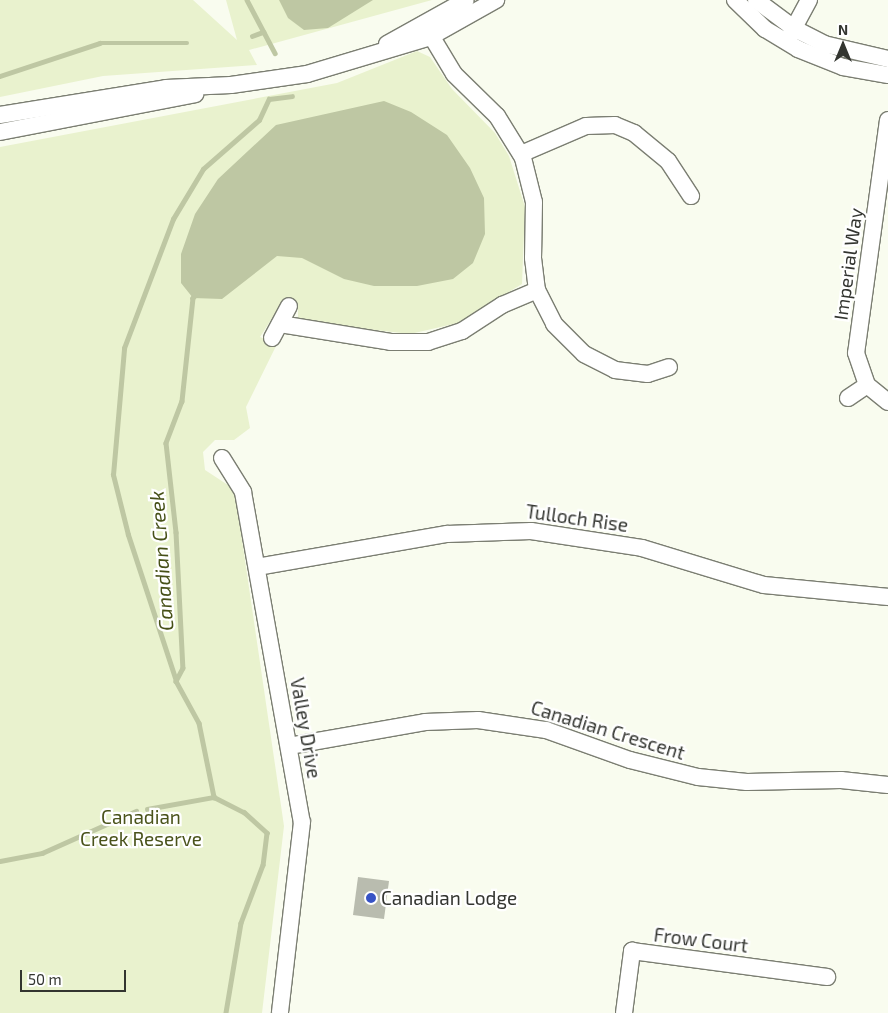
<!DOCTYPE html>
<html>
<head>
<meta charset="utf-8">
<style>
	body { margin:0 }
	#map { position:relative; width:888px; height:1013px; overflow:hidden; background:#f9fcef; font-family:"Exo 2",sans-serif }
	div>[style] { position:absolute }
	.green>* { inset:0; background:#e9f2ce }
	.water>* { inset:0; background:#bec7a3 }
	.stream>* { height:4.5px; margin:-2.25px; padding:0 2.25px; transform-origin:2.25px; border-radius:2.25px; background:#bec7a3 }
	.building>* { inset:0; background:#b9bcaf }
	.roads { filter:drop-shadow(1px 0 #7b7e72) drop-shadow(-1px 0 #7b7e72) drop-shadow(0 1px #7b7e72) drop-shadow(0 -1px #7b7e72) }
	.street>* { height:16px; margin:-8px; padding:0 8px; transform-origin:8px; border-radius:8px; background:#fff }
	.dots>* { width:14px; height:14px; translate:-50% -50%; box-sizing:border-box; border:2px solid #fff; border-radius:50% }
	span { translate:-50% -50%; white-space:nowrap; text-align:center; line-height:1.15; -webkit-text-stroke:4.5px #fff; paint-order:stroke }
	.street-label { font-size:19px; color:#333530 }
	.park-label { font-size:19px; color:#4a531b }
	.poi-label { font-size:19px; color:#333530 }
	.left { translate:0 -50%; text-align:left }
	.water-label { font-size:20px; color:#465017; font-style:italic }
	.north { position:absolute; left:818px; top:20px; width:50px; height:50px; -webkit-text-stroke:4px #fff; paint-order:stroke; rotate:0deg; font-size:14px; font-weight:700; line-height:20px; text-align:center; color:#333530 }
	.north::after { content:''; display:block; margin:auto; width:18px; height:22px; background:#333530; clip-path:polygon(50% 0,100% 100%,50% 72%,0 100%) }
	.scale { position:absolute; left:20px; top:970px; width:106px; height:22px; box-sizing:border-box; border:2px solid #333530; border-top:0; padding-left:6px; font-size:15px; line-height:18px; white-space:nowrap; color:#333530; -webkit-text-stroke:4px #fff; paint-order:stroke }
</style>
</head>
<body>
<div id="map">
	<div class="green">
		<i style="clip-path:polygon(0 0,193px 0,237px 40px,226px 0,432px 0,249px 50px,257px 65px,103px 76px,0 97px)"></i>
		<i style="clip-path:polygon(417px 51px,430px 57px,452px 89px,495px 133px,509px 156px,525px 207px,522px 284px,458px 323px,410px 334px,305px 322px,298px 318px,298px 305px,285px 298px,260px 337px,277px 344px,246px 407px,250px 428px,234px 440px,215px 440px,203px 452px,205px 470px,231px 487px,236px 499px,284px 826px,262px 1013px,0 1013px,0 147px,337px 83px)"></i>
	</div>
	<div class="water">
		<i style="clip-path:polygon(279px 0,373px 0,328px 28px,304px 30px,288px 18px)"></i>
		<i style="clip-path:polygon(384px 101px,411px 112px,447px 135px,470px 168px,484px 198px,485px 234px,473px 263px,453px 279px,417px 286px,374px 286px,344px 279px,302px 258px,277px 256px,222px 299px,193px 298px,181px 283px,181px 254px,195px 214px,218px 179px,276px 125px)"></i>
	</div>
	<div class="stream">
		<i style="left:247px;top:0;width:60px;rotate:62.2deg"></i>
		<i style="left:252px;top:36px;width:12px;rotate:-20deg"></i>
		<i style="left:0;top:76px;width:105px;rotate:-18.3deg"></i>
		<i style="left:100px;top:43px;width:87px"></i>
		<i style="left:197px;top:294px;width:6px;rotate:135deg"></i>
		<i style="left:193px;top:298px;width:104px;rotate:96.1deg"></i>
		<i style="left:182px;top:401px;width:45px;rotate:110.9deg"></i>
		<i style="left:166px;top:443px;width:90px;rotate:83.6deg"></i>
		<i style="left:176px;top:532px;width:136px;rotate:87.1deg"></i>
		<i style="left:183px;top:668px;width:15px;rotate:118deg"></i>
		<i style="left:176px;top:681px;width:48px;rotate:61.3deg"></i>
		<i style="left:199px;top:723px;width:76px;rotate:78.5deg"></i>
		<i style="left:214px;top:797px;width:34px;rotate:27deg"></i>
		<i style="left:244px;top:812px;width:31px;rotate:42deg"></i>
		<i style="left:267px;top:833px;width:32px;rotate:97deg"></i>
		<i style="left:263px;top:865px;width:62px;rotate:110.8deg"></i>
		<i style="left:241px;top:923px;width:91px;rotate:99.5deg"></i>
		<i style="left:176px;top:681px;width:154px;rotate:-108.2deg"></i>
		<i style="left:128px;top:535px;width:62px;rotate:-104deg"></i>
		<i style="left:113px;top:475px;width:127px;rotate:-85deg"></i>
		<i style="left:124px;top:348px;width:138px;rotate:-69.2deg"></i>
		<i style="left:173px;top:219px;width:58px;rotate:-59deg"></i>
		<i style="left:203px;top:169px;width:74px;rotate:-41.2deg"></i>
		<i style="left:259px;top:120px;width:23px;rotate:-65deg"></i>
		<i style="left:269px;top:99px;width:23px;rotate:-7deg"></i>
		<i style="left:147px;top:809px;width:68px;rotate:-10.2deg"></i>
		<i style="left:0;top:861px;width:43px;rotate:-10.8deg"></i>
		<i style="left:42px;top:853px;width:103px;rotate:-24.1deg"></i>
	</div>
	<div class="building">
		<i style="clip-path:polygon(358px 877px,389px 881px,384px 919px,353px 915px)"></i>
	</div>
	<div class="roads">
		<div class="street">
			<i style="left:735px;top:0;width:42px;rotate:44deg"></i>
			<i style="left:765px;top:29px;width:39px;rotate:31deg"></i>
			<i style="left:798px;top:49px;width:48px;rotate:21.8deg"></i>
			<i style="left:843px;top:67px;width:46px;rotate:10.1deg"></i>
			<i style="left:756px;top:0;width:49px;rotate:36.6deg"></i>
			<i style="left:795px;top:29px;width:33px;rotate:27deg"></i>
			<i style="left:824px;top:44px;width:66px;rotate:13.2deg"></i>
			<i style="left:424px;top:24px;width:58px;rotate:59deg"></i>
			<i style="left:454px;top:74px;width:60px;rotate:44.3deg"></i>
			<i style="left:497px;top:116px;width:49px;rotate:58.2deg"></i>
			<i style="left:523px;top:158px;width:45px;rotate:76deg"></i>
			<i style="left:534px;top:202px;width:56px;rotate:91deg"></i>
			<i style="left:533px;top:258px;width:32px;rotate:83deg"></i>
			<i style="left:537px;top:290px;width:38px;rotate:63deg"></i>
			<i style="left:554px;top:324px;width:42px;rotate:45deg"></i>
			<i style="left:584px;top:354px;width:35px;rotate:27deg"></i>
			<i style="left:615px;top:370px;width:33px;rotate:7deg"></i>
			<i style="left:648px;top:374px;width:22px;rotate:-18deg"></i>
			<i style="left:789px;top:37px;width:42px;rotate:-61.6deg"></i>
			<i style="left:387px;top:44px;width:90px;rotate:-29.1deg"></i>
			<i style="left:0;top:115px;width:168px;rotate:-9.2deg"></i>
			<i style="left:166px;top:88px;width:65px;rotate:-2.6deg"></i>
			<i style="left:231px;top:85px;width:77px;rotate:-8.2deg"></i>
			<i style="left:307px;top:74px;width:128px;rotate:-16.7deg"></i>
			<i style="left:430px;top:37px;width:76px;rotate:-29.3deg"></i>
			<i style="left:888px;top:120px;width:235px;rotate:97.8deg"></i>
			<i style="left:856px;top:353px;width:34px;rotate:71deg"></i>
			<i style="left:867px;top:385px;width:27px;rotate:39deg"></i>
			<i style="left:0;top:132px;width:199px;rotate:-11deg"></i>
			<i style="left:521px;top:154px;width:71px;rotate:-23.3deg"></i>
			<i style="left:586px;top:126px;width:29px;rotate:-2deg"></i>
			<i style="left:615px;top:125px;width:21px;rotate:23deg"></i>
			<i style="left:634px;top:133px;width:44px;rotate:39.5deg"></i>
			<i style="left:668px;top:161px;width:42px;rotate:56.7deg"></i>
			<i style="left:280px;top:324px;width:112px;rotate:9.2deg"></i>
			<i style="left:391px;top:342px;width:37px"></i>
			<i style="left:428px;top:342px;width:36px;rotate:-18deg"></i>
			<i style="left:462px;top:331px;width:48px;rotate:-33deg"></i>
			<i style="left:502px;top:305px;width:38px;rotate:-23deg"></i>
			<i style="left:272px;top:338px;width:36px;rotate:-62deg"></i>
			<i style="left:848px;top:398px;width:23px;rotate:-34deg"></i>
			<i style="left:222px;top:458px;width:40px;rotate:58deg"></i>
			<i style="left:243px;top:492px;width:335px;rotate:79.9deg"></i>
			<i style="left:302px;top:822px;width:192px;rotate:96.6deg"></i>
			<i style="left:257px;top:567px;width:193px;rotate:-9.9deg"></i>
			<i style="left:447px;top:534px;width:84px;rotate:-2deg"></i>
			<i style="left:531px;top:531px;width:112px;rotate:8.7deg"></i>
			<i style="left:642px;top:548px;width:127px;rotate:16.9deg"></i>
			<i style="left:764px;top:585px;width:125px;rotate:5.5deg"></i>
			<i style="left:289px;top:746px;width:138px;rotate:-10deg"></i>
			<i style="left:425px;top:722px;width:53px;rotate:-2.2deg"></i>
			<i style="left:478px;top:720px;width:69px;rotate:8.4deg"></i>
			<i style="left:546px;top:730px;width:89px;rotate:19.7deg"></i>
			<i style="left:630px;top:760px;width:70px;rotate:14deg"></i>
			<i style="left:698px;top:777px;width:49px;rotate:5.8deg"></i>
			<i style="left:747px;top:782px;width:94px;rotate:-1.2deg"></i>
			<i style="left:841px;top:780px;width:47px;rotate:6.1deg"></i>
			<i style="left:624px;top:1013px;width:63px;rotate:-82.6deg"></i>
			<i style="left:632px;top:951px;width:197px;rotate:7.6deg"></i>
		</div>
	</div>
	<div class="dots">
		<i style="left:371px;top:898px;background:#3753c5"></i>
	</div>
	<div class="street-label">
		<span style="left:848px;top:264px;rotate:-82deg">Imperial Way</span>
		<span style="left:577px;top:518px;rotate:8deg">Tulloch Rise</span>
		<span style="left:306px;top:728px;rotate:80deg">Valley Drive</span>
		<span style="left:608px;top:730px;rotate:17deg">Canadian Crescent</span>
		<span style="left:701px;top:940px;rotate:7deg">Frow Court</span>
	</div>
	<div class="park-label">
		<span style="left:141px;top:828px">Canadian<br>Creek Reserve</span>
	</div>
	<div class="poi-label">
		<span class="left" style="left:381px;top:898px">Canadian Lodge</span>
	</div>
	<div class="water-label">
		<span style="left:161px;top:561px;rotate:-94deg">Canadian Creek</span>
	</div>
	<div class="north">N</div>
	<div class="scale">50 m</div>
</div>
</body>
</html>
